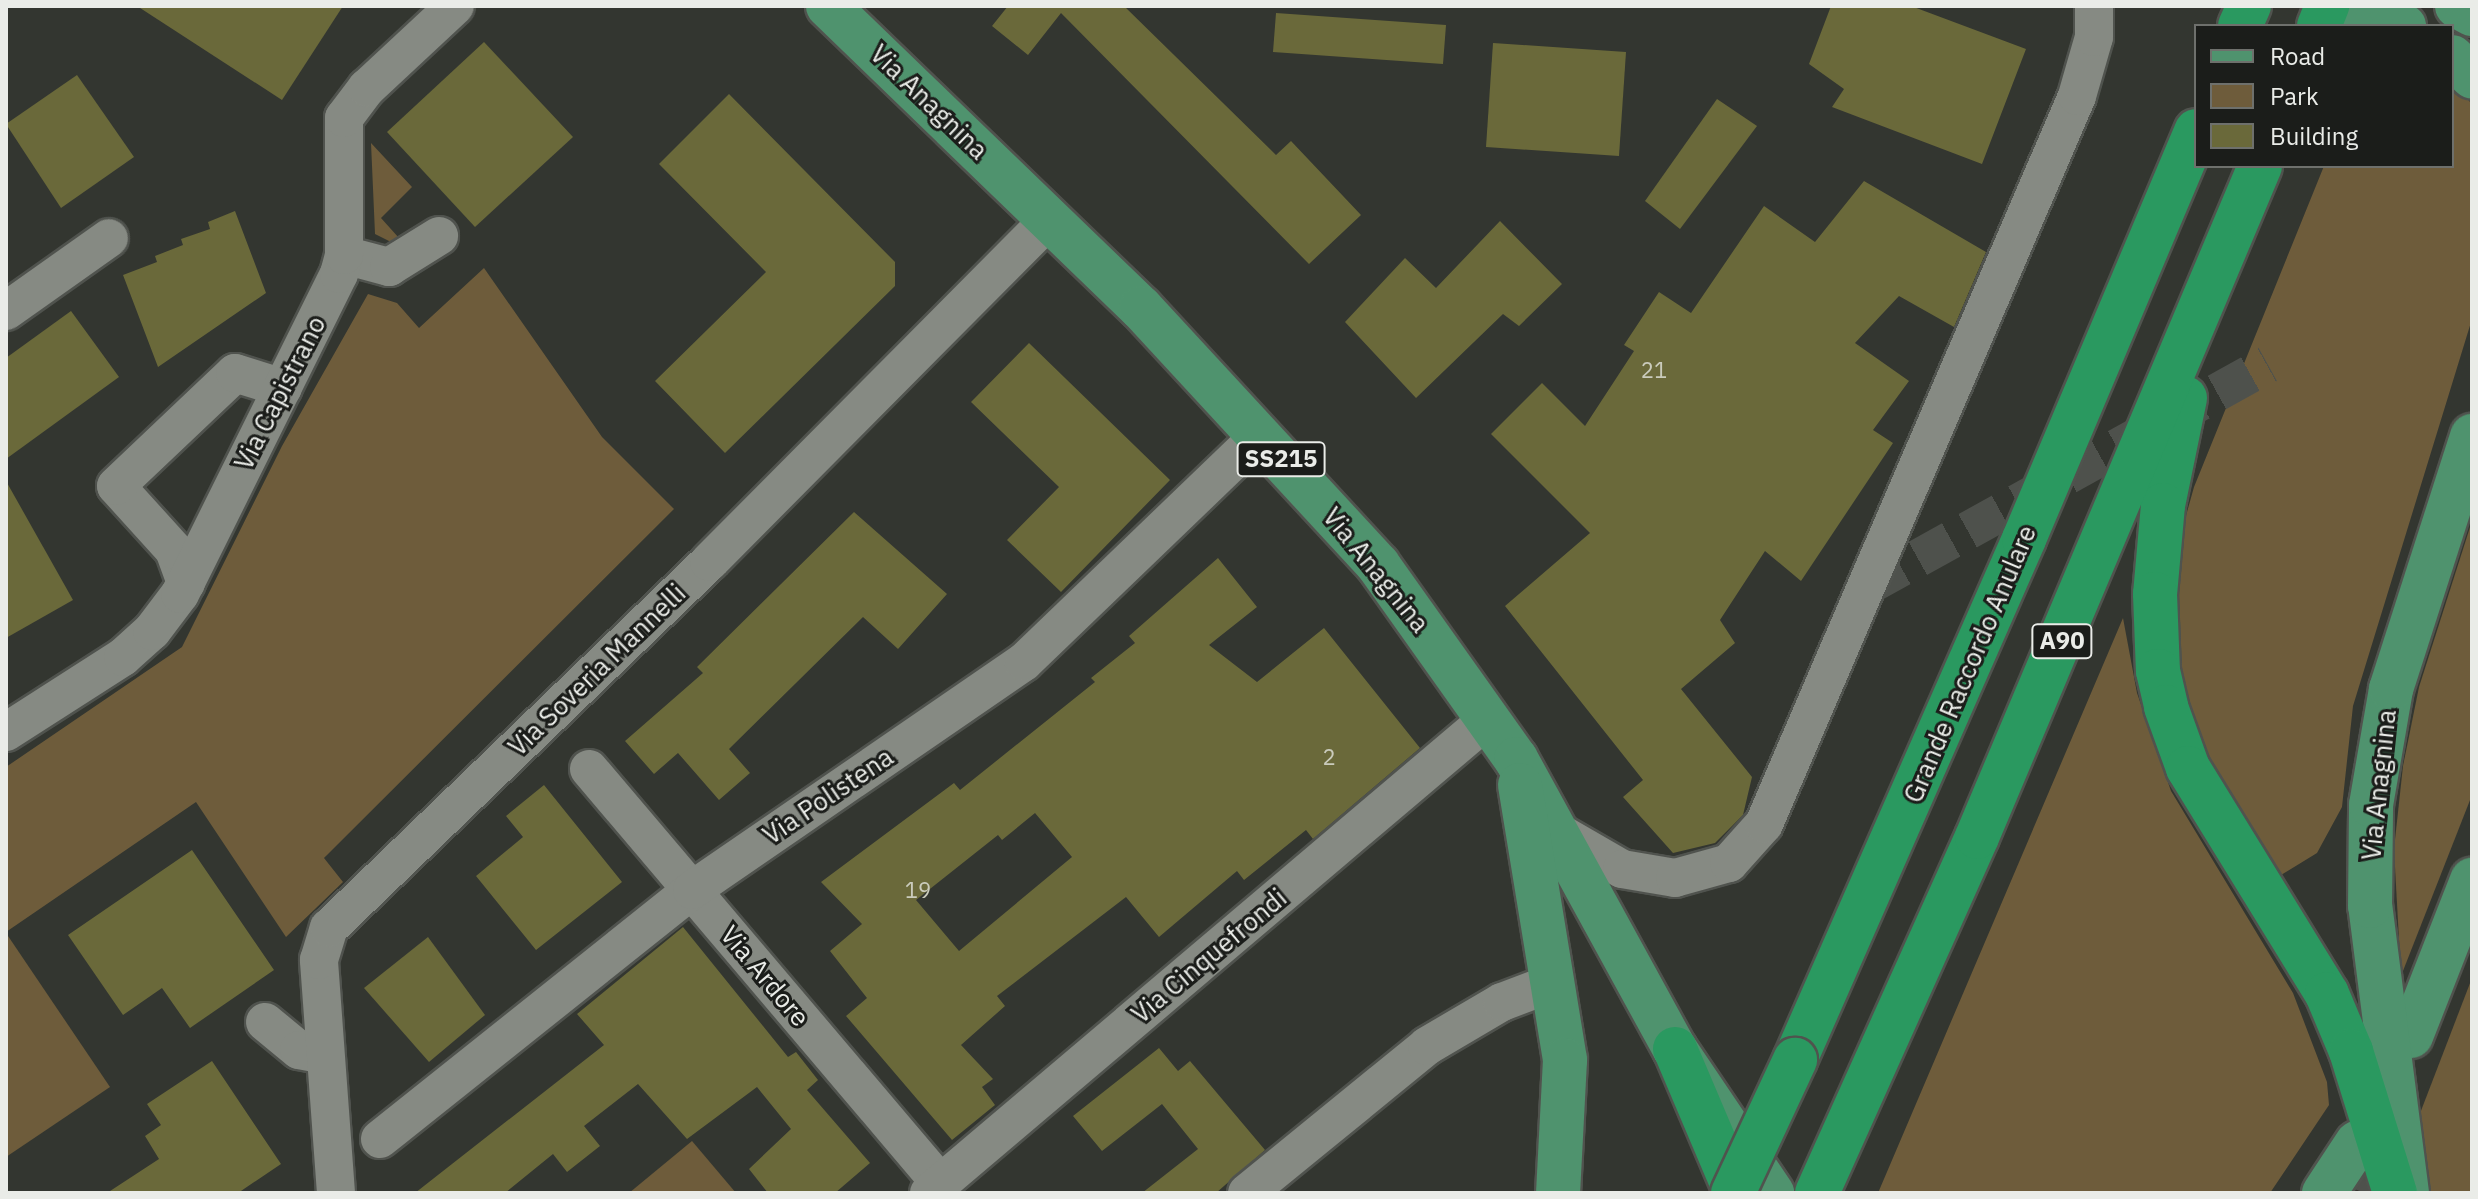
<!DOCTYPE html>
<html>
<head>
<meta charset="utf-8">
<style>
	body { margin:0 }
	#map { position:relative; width:2478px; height:1199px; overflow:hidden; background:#333630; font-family:"IBM Plex Sans",sans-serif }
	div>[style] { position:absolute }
	.green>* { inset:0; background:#6e5c3b }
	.building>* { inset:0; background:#6a693a }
	.minor-tunnel>* { height:38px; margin-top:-19px; transform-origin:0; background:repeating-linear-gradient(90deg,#4e514c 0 38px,transparent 0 57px) }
	.major-tunnel>* { height:44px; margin-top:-22px; transform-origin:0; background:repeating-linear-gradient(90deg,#4e514c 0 44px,transparent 0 66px) }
	.roads { filter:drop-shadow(2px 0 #50534e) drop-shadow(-2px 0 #50534e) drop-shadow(0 2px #50534e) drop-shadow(0 -2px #50534e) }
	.minor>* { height:38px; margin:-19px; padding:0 19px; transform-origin:19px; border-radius:19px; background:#868a83 }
	.major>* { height:44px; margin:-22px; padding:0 22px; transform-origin:22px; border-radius:22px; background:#4f936e }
	.highway>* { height:44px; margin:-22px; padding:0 22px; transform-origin:22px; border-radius:22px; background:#2a9960 }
	.bridges { filter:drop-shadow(2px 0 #50534e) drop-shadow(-2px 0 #50534e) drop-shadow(0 2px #50534e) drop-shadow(0 -2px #50534e) }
	.highway-bridge>* { height:44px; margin:-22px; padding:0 22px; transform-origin:22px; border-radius:22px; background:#2a9960 }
	span { translate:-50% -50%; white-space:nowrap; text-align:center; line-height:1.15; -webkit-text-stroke:6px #1b1d1a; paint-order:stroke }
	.number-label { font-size:22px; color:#cacbbc }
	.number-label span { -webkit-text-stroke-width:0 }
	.shield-label span { padding:2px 6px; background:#1b1d1a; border:2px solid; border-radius:6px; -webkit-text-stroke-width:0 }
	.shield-label { font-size:24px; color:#eaece8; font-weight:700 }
	.street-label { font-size:26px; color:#eaece8 }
	.frame { position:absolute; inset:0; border:8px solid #eaece8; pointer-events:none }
	.legend { position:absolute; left:2194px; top:24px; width:260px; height:144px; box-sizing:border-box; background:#1b1d1a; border:2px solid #6e706c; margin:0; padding:10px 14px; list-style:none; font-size:24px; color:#eaece8 }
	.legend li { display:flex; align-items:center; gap:16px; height:40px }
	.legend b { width:40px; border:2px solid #6e706c }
</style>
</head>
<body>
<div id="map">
	<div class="green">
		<i style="clip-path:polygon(2452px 83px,2472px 104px,2472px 319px,2353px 706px,2342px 807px,2317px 853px,2281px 875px,2207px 770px,2178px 699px,2175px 555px,2194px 487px,2324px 166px,2452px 166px)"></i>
		<i style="clip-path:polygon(371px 143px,412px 187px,381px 218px,399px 238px,393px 243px,375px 234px)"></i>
		<i style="clip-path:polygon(484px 268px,602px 437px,674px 509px,324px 858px,343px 882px,286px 937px,196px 802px,6px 932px,6px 767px,182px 647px,282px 446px,368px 294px,397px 303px,419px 328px)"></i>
		<i style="clip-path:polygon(2472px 521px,2472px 795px,2401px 976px,2394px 849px,2403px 766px,2419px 687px)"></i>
		<i style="clip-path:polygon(2123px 618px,2137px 693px,2171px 791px,2293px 993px,2327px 1082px,2329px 1105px,2270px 1193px,1878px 1193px)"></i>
		<i style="clip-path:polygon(6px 933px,110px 1087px,6px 1157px)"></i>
		<i style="clip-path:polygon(2472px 978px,2472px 1193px,2429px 1193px,2414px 1129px)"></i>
		<i style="clip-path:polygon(692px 1141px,736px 1193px,629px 1193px)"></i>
	</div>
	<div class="building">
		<i style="clip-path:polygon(137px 6px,343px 6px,282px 100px)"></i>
		<i style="clip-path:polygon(1008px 6px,1124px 6px,1276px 155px,1291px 141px,1361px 215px,1309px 264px,1061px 13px,1028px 55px,992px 26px)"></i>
		<i style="clip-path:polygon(1831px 6px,1911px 6px,2026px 49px,1982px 164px,1832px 107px,1844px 89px,1809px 64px)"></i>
		<i style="clip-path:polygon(1276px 13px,1446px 25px,1443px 64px,1273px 52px)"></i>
		<i style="clip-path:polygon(484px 42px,573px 137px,475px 227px,387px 132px)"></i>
		<i style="clip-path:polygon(1493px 43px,1626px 52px,1619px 156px,1486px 147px)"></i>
		<i style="clip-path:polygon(77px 75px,134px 157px,61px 208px,6px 124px)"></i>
		<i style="clip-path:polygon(729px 94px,895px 262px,895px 286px,725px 453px,655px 381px,766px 272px,659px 164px)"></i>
		<i style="clip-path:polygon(1717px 99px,1757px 126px,1680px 229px,1645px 201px)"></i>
		<i style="clip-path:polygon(1864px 181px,1986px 252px,1954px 327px,1899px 296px,1855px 343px,1909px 381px,1873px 430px,1893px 443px,1801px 581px,1765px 551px,1720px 620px,1735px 643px,1681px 689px,1752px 777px,1743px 815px,1715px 843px,1673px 853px,1623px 797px,1643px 780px,1505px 606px,1590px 533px,1491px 434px,1542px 383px,1585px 426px,1634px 351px,1624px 345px,1659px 292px,1691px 313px,1764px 206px,1815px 242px)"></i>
		<i style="clip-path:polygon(235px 211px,266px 293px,158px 367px,123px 275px,157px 262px,155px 256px,183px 245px,181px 239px,210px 229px,208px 222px)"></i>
		<i style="clip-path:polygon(1500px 221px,1562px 284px,1519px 326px,1503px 314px,1416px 398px,1345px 322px,1405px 258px,1436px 288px)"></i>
		<i style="clip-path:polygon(71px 311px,119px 377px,6px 459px,6px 358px)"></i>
		<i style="clip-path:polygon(1029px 343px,1170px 480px,1061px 592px,1007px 540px,1059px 487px,971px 402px)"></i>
		<i style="clip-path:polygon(6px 481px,73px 600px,6px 638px)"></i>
		<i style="clip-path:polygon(854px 512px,947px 594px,898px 649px,863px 617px,729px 749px,750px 773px,719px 800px,678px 753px,654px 774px,625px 741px,703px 673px,697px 667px)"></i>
		<i style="clip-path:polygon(evenodd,1218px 558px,1257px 607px,1209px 645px,1257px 682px,1324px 628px,1420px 748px,1313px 839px,1306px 830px,1244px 880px,1237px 871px,1159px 937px,1126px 897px,997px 996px,1005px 1006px,961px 1045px,993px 1079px,982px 1087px,995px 1105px,952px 1140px,846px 1016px,867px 998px,830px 951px,862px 924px,821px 882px,954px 783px,960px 790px,1095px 682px,1091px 678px,1135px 643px,1129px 636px,1218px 558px,1035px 813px,1072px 857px,959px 951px,916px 900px,998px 835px,1002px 840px,1035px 813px)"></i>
		<i style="clip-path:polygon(544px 785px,622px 882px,536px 950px,476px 876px,523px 837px,506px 816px)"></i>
		<i style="clip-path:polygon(192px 850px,274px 970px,190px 1028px,162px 988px,123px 1015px,68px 935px)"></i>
		<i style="clip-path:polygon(683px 927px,788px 1057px,796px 1052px,818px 1080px,807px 1090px,870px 1163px,835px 1193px,768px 1193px,749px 1169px,791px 1129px,757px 1087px,687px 1139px,638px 1084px,584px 1126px,600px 1146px,567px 1172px,553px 1154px,505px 1193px,415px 1193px,604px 1045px,577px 1014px)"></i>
		<i style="clip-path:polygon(428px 937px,485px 1015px,429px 1062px,364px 988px)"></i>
		<i style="clip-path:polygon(1159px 1048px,1178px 1071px,1190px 1061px,1265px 1150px,1216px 1193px,1142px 1193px,1198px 1149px,1162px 1104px,1102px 1151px,1073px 1116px)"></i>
		<i style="clip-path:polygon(212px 1061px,281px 1164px,238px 1193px,107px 1193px,159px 1159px,145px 1136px,161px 1125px,147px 1104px)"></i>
	</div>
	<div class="minor-tunnel">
		<i style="left:1868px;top:586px;width:457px;rotate:-29deg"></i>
	</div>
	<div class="major-tunnel">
		<i style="left:2366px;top:1193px;width:70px;rotate:-71.6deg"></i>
	</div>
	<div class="roads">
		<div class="minor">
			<i style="left:344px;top:255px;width:47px;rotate:14.9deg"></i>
			<i style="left:389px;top:267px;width:59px;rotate:-31.8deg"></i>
			<i style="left:6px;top:311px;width:126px;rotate:-35.3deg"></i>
			<i style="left:186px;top:583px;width:35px;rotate:-110deg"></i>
			<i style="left:174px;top:550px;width:86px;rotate:-132.2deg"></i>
			<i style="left:116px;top:486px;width:164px;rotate:-43.5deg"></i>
			<i style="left:235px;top:373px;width:50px;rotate:17.4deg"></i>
			<i style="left:6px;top:732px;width:139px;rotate:-32.7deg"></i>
			<i style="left:123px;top:657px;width:39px;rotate:-42deg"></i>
			<i style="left:152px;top:631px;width:46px;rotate:-52.9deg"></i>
			<i style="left:180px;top:594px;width:357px;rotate:-63.6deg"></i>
			<i style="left:339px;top:274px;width:20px;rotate:-75deg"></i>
			<i style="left:344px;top:255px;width:137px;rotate:-90deg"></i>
			<i style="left:344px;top:118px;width:38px;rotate:-53deg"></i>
			<i style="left:367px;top:88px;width:120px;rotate:-43deg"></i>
			<i style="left:589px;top:769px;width:544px;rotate:49.7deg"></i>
			<i style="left:1558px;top:832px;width:74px;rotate:30deg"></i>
			<i style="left:1622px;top:869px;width:54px;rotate:9.6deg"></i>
			<i style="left:1675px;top:878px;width:56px;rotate:-15.5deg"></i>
			<i style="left:1729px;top:863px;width:52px;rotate:-48.1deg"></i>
			<i style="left:1764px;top:824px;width:792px;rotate:-66.73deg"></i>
			<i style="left:2077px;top:96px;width:61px;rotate:-73.9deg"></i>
			<i style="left:2094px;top:37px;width:31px;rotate:-90deg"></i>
			<i style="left:265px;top:1022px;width:44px;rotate:39.5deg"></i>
			<i style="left:299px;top:1050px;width:26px;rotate:11deg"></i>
			<i style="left:380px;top:1139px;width:399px;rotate:-38.6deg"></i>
			<i style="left:692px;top:890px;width:403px;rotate:-34.5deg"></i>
			<i style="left:1024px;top:662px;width:327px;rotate:-43.9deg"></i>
			<i style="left:336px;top:1193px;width:234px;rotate:-94.2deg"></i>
			<i style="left:319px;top:960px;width:34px;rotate:-73deg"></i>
			<i style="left:329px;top:928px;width:528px;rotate:-43.92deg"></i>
			<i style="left:709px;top:562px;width:485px;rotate:-45.2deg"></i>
			<i style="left:929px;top:1193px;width:733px;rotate:-40.3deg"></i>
			<i style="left:1247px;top:1193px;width:232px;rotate:-39.2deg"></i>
			<i style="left:1427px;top:1046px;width:87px;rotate:-30.4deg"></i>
			<i style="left:1502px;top:1002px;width:53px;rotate:-20.8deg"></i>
		</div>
		<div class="major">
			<i style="left:828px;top:6px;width:435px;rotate:44deg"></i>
			<i style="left:1141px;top:308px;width:350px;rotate:47.3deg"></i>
			<i style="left:1378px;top:565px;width:238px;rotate:54.6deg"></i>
			<i style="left:1516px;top:759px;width:331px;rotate:61.3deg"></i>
			<i style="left:1675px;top:1049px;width:174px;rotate:56deg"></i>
			<i style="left:2335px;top:6px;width:72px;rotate:16.2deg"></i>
			<i style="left:2457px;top:6px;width:17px;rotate:28deg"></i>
			<i style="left:2452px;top:57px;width:28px;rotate:44deg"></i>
			<i style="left:1520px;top:785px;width:279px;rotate:80.7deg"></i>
			<i style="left:1565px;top:1060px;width:133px;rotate:93deg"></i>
			<i style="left:2411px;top:1036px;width:168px;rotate:-68.6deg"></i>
			<i style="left:2324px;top:1193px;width:60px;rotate:-56.6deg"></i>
			<i style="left:2407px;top:1193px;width:289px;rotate:-97.3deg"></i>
			<i style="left:2370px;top:906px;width:101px;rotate:-89.4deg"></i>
			<i style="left:2371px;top:805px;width:118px;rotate:-80.2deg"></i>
			<i style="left:2391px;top:689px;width:266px;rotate:-72.2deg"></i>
		</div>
		<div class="highway">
			<i style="left:2240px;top:26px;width:22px;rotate:-66deg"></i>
			<i style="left:2319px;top:26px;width:22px;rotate:-68deg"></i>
			<i style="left:2185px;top:398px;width:109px;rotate:101.6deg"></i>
			<i style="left:2163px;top:505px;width:89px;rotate:95.1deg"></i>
			<i style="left:2155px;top:594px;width:77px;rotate:87.8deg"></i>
			<i style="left:2158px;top:671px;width:37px;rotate:77deg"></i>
			<i style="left:2166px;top:707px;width:65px;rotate:70.2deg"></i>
			<i style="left:2188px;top:768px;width:265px;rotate:58.4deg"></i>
			<i style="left:2327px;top:994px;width:62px;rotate:67.2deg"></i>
			<i style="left:2351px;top:1051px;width:149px;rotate:72.8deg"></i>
			<i style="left:1675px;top:1049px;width:156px;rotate:67deg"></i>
			<i style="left:1795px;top:1060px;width:569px;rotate:-66.27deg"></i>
			<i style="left:2024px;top:539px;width:443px;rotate:-67.1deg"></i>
			<i style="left:1817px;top:1193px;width:390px;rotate:-65.8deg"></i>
			<i style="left:1977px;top:837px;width:728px;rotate:-67.13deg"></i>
		</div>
	</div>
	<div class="bridges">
		<div class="highway-bridge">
			<i style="left:1733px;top:1193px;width:147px;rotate:-65deg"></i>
		</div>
	</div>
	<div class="number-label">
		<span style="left:1654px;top:370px">21</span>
		<span style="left:1329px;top:757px">2</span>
		<span style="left:918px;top:890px">19</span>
	</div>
	<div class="shield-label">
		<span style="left:1281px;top:459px">SS215</span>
		<span style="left:2062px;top:641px">A90</span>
	</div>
	<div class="street-label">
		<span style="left:929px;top:102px;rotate:44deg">Via Anagnina</span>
		<span style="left:280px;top:393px;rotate:-63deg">Via Capistrano</span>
		<span style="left:1376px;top:570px;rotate:51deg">Via Anagnina</span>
		<span style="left:1970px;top:664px;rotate:-67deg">Grande Raccordo Anulare</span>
		<span style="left:597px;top:670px;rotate:-44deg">Via Soveria Mannelli</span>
		<span style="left:2379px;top:785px;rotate:-84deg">Via Anagnina</span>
		<span style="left:828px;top:796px;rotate:-34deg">Via Polistena</span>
		<span style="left:1209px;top:956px;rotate:-40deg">Via Cinquefrondi</span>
		<span style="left:765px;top:976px;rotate:50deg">Via Ardore</span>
	</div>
	<div class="frame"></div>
	<ul class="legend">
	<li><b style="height:10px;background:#4f936e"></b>Road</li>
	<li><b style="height:22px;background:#6e5c3b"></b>Park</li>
	<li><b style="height:22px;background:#6a693a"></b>Building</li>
	</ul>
</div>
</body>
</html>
